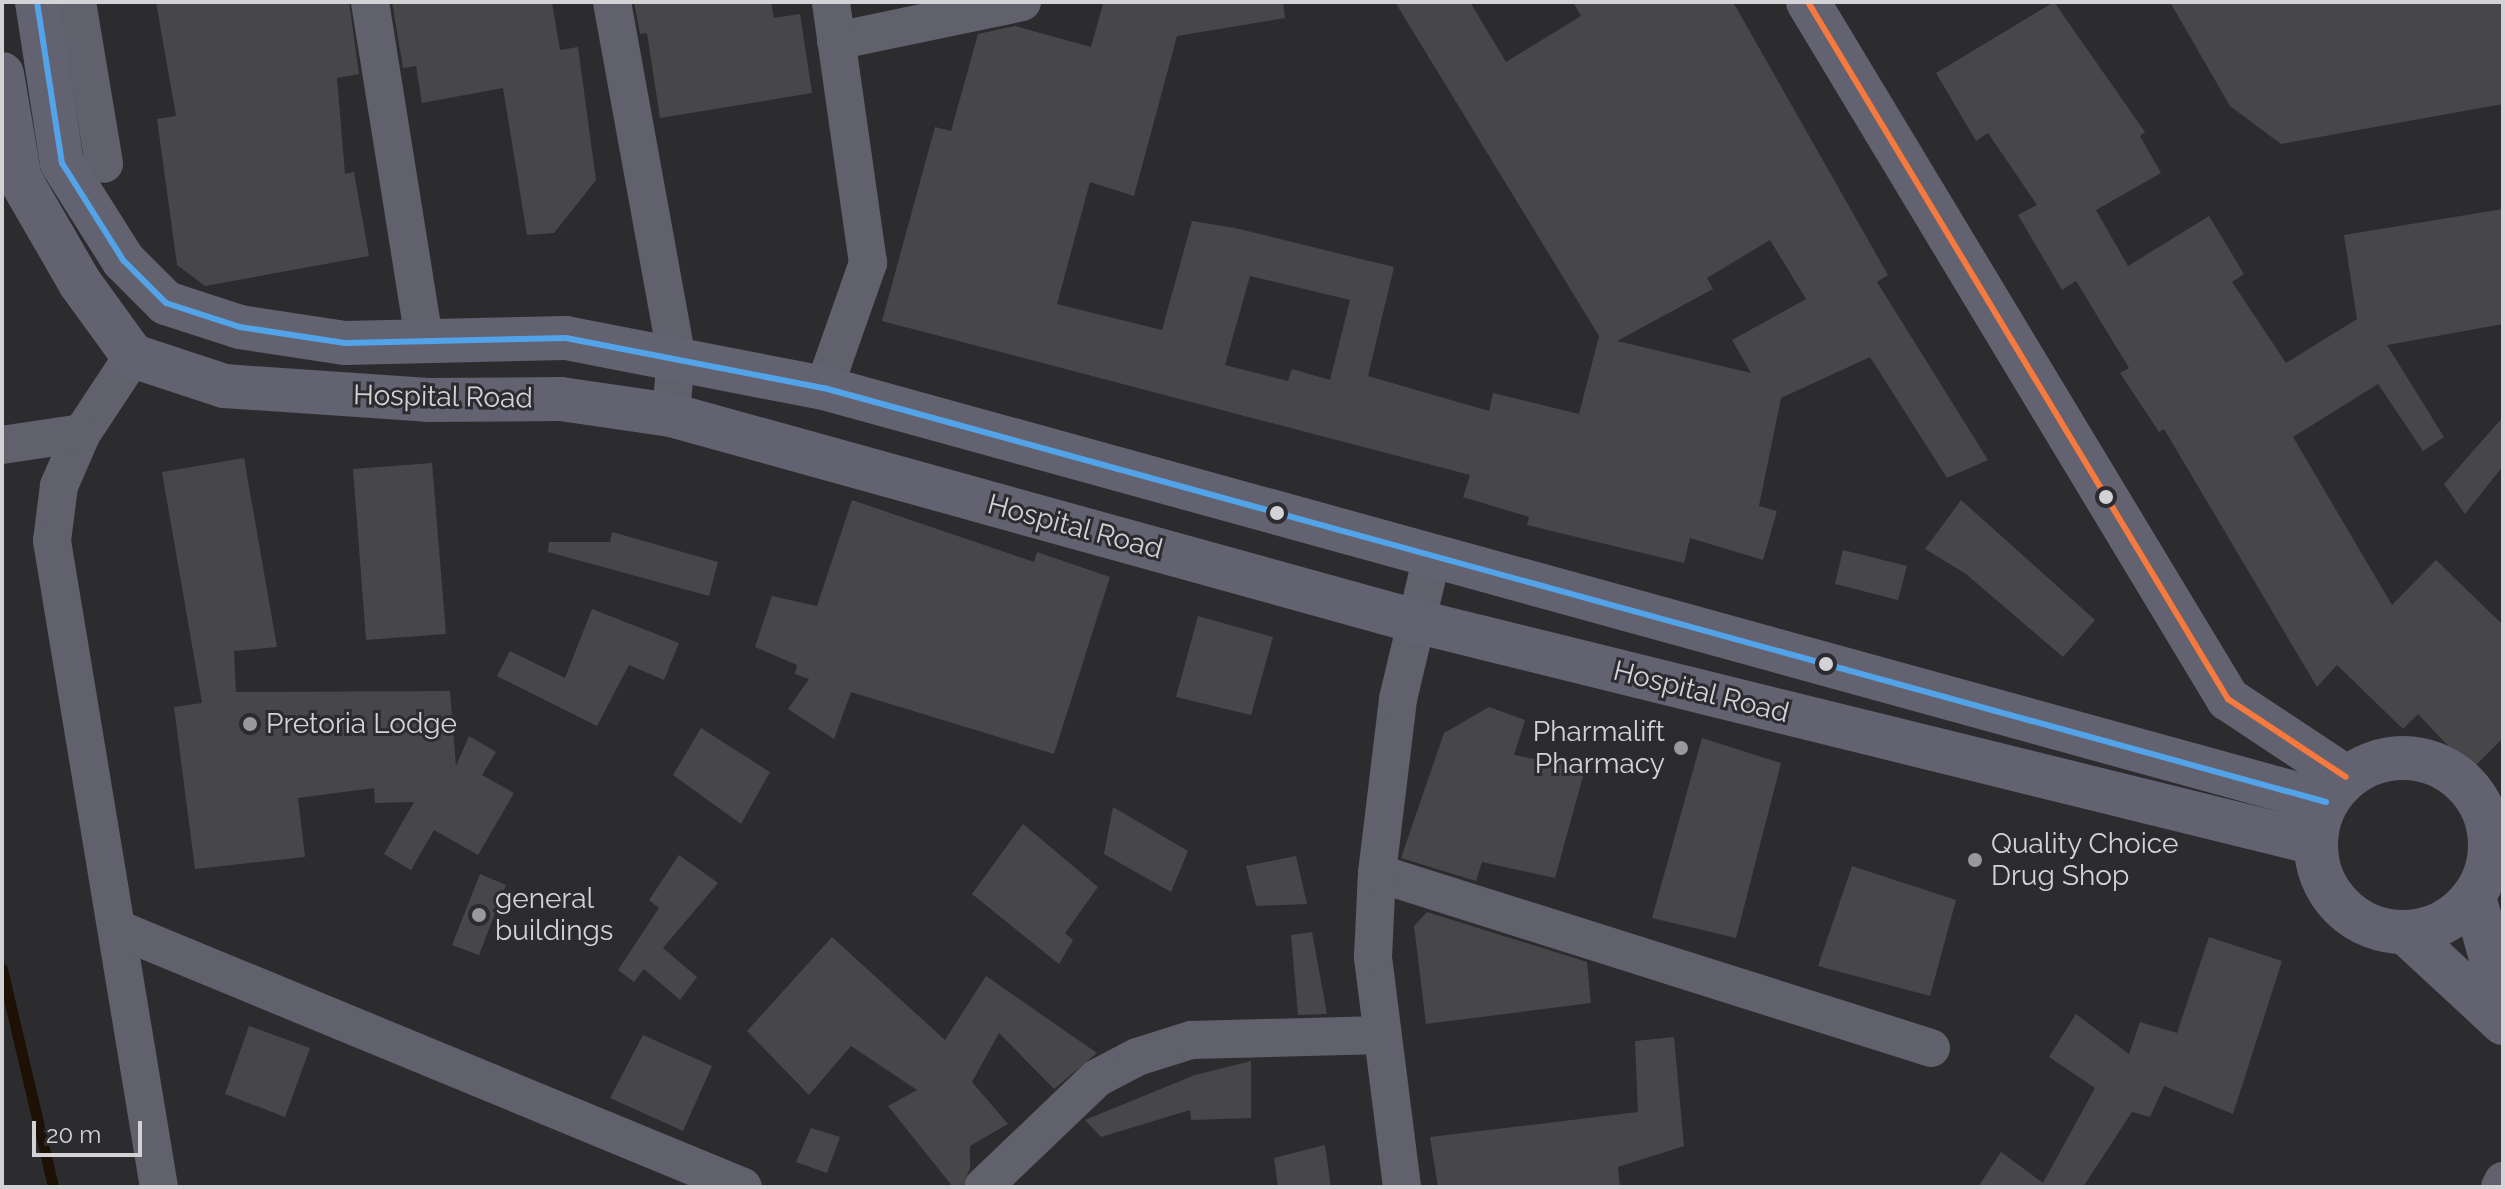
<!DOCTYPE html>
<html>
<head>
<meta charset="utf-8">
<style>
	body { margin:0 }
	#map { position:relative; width:2505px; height:1189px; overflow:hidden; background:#2c2c2f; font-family:Raleway,sans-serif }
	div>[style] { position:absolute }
	.stream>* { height:11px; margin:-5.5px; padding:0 5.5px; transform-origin:5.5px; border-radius:5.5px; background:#1c1104 }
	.building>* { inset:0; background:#47474a }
	.minor>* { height:38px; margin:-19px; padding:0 19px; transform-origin:19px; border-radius:19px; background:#61616e }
	.major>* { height:44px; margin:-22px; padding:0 22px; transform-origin:22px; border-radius:22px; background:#626270 }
	.major>.ring { margin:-22px; padding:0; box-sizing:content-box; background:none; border:44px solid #626270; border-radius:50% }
	.bus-1>* { height:6px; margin:-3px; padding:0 3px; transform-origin:3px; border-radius:3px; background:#53a3e8 }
	.bus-2>* { height:6px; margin:-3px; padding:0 3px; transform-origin:3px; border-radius:3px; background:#f6793e }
	.dots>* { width:22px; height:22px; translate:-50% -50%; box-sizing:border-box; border:4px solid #2b2b30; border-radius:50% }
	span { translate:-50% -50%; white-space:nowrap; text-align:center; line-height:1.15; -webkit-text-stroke:6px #2b2b30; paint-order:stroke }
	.street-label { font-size:28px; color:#d3d3d6 }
	.poi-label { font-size:28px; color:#d3d3d6 }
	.left { translate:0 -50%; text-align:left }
	.right { translate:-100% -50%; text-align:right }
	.frame { position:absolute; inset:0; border:4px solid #d3d3d6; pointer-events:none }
	.scale { position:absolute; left:32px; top:1121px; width:110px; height:36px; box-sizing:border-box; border:4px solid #d3d3d6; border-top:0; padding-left:10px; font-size:24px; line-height:28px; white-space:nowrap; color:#d3d3d6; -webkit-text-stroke:6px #2b2b30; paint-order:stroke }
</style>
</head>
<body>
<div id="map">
	<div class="stream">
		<i style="left:2px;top:969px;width:224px;rotate:76.8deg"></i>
	</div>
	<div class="building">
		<i style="clip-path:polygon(156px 2px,349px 2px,359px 74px,337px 78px,345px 174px,354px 172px,369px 256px,205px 286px,177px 265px,157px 119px,176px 116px)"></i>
		<i style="clip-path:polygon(392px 2px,552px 2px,560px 50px,578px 47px,596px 180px,554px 233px,527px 235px,503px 88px,422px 103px,416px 66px,403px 68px)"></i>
		<i style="clip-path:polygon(634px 2px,771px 2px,774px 18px,800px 14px,812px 93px,660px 118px,647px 33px,640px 34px)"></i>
		<i style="clip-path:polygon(evenodd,1283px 2px,1285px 18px,1177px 36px,1134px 196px,1090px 182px,1057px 304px,1162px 330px,1192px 221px,1235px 228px,1394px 267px,1368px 376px,1489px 411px,1493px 393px,1579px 414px,1599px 336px,1395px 2px,1470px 2px,1506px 62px,1581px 16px,1573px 2px,1733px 2px,1888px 275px,1877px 282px,1988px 460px,1947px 478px,1870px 357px,1781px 398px,1759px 506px,1777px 511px,1763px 560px,1690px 538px,1684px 563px,1527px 525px,1529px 517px,1463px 497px,1470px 475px,882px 321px,935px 127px,951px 131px,978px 34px,1015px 26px,1091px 47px,1103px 4px,1283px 2px,1770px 240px,1806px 299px,1732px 340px,1751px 373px,1617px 341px,1713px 289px,1707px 278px,1770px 240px,1283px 2px,1250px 276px,1350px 300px,1330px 380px,1292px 369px,1288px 381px,1225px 365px,1250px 276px)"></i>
		<i style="clip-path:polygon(2054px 2px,2145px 132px,2140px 136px,2161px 173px,2096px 210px,2128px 266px,2209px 216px,2244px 274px,2232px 282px,2286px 363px,2357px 319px,2344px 235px,2503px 209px,2503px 324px,2387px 345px,2444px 437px,2423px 451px,2378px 384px,2293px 437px,2392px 605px,2436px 560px,2503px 625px,2503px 738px,2471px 770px,2418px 714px,2403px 729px,2337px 665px,2317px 687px,2164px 429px,2159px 432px,2120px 373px,2129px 368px,2076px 281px,2062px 290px,2018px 215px,2037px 205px,1988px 133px,1976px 141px,1936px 73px)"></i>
		<i style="clip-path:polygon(2170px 2px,2503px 2px,2503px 104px,2281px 144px,2230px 106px)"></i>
		<i style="clip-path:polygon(2503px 417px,2503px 466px,2465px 514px,2444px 484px)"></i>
		<i style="clip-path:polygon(244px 458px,277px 647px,234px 651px,236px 692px,450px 691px,456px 766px,469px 736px,496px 752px,482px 775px,514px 793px,478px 855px,434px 830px,411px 870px,384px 854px,414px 802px,375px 803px,374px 788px,298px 798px,305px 857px,195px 869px,174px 707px,202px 703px,162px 472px)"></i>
		<i style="clip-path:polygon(432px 463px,446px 634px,366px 640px,353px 469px)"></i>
		<i style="clip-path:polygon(852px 500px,1034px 562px,1037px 552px,1110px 577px,1054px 754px,851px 692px,834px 739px,788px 709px,809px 679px,795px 674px,797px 665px,755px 647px,772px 596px,817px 606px)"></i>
		<i style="clip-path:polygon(1961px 500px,2095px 620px,2063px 657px,1966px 574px,1925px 549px)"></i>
		<i style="clip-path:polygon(612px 532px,718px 562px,709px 596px,548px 552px,549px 542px,610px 542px)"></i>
		<i style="clip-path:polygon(1843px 550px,1907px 566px,1898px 600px,1835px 584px)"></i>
		<i style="clip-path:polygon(592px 609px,679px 643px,664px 680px,629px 665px,597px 726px,497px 676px,510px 651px,565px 678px)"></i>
		<i style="clip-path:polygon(1198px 616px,1273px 637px,1251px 715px,1176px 697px)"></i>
		<i style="clip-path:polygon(1489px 707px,1525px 720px,1514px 755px,1585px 769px,1555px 878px,1482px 862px,1476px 881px,1401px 858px,1444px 733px)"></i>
		<i style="clip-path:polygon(701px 728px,770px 772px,741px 824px,673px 775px)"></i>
		<i style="clip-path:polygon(1702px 738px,1781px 763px,1736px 938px,1652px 918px)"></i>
		<i style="clip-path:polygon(1113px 807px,1188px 851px,1171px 892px,1104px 854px)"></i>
		<i style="clip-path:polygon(1023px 824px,1098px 887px,1065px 933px,1073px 940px,1059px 964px,972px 894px)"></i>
		<i style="clip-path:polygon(679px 855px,718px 883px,663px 948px,697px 977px,680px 1000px,644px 969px,634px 982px,618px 970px,659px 908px,649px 900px)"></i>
		<i style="clip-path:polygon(1296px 856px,1307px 904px,1256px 906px,1246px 866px)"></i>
		<i style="clip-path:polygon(1852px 866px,1956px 900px,1930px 996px,1818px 966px)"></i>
		<i style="clip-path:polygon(480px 874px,506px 885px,479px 955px,452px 945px)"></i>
		<i style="clip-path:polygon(1427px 912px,1587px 962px,1591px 1003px,1426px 1024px,1414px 926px)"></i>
		<i style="clip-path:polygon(1312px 932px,1327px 1014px,1298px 1015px,1291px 935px)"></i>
		<i style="clip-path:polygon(832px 937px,945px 1040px,986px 976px,1097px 1053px,1054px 1089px,999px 1033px,972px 1082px,1008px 1124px,970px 1146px,970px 1169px,962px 1187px,953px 1187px,888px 1106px,917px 1090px,851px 1046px,809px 1095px,747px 1031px)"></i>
		<i style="clip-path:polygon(2209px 937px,2282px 961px,2233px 1114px,2164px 1086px,2150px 1117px,2132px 1112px,2083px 1187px,1978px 1187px,2001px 1152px,2043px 1183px,2095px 1088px,2049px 1057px,2076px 1014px,2129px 1054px,2140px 1022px,2177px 1033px)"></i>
		<i style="clip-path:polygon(249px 1026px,310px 1048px,285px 1117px,225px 1094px)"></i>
		<i style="clip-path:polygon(643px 1035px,712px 1066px,683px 1131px,610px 1098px)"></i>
		<i style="clip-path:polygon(1674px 1037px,1684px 1146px,1618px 1167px,1620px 1187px,1438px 1187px,1430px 1137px,1638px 1112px,1635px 1041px)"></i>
		<i style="clip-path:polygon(1251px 1061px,1251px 1118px,1191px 1120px,1190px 1110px,1101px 1137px,1085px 1120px,1195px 1075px)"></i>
		<i style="clip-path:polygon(811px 1128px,840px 1137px,827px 1173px,796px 1162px)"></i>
		<i style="clip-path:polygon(1325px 1145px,1331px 1187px,1278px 1187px,1274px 1158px)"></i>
	</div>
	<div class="minor">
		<i style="left:77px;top:2px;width:164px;rotate:80.5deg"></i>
		<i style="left:370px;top:2px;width:342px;rotate:80.9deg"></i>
		<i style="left:612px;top:2px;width:359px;rotate:79.7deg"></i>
		<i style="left:676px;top:355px;width:60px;rotate:94.8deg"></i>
		<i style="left:836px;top:41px;width:190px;rotate:-11.8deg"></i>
		<i style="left:133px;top:356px;width:92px;rotate:123.5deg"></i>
		<i style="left:82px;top:433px;width:58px;rotate:113.5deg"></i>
		<i style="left:59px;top:486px;width:55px;rotate:97.3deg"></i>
		<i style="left:52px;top:541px;width:655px;rotate:80.6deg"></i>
		<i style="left:824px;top:388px;width:133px;rotate:-70.6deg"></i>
		<i style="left:868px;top:263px;width:264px;rotate:-98.1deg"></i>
		<i style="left:2px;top:445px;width:81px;rotate:-8.5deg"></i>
		<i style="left:1377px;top:873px;width:581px;rotate:17.53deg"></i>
		<i style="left:118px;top:929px;width:676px;rotate:22.43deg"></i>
		<i style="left:983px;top:1187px;width:158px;rotate:-43.7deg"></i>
		<i style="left:1097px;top:1078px;width:45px;rotate:-27.7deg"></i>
		<i style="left:1137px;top:1057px;width:57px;rotate:-17.5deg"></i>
		<i style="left:1191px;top:1040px;width:191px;rotate:-1.5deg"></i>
		<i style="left:1402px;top:1187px;width:232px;rotate:-97.2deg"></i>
		<i style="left:1373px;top:957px;width:84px;rotate:-87.3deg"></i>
		<i style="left:1377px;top:873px;width:175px;rotate:-83.1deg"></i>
		<i style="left:1398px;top:699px;width:142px;rotate:-76.6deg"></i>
		<i style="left:2500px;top:1187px;width:7px;rotate:-63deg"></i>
	</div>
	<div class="major">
		<i style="left:37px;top:2px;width:163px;rotate:81.2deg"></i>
		<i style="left:62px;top:163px;width:115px;rotate:57.8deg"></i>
		<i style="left:123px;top:260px;width:61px;rotate:45deg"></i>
		<i style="left:166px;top:303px;width:78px;rotate:18deg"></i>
		<i style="left:240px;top:327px;width:106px;rotate:8.7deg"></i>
		<i style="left:345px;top:343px;width:221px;rotate:-1.3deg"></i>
		<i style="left:566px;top:338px;width:263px;rotate:11deg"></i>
		<i style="left:824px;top:388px;width:1558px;rotate:15.41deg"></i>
		<i style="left:1808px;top:2px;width:814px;rotate:58.93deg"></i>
		<i style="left:2228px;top:699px;width:141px;rotate:33.5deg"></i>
		<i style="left:2px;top:74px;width:107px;rotate:80.3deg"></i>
		<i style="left:20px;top:179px;width:120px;rotate:60deg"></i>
		<i style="left:80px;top:283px;width:90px;rotate:54deg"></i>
		<i style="left:133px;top:356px;width:96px;rotate:18.2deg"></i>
		<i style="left:224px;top:386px;width:204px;rotate:3.9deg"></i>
		<i style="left:428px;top:400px;width:133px;rotate:-0.4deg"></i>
		<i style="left:561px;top:399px;width:111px;rotate:8.3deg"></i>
		<i style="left:671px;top:415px;width:772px;rotate:15.48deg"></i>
		<i style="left:1415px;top:621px;width:927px;rotate:13.86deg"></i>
		<i class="ring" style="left:2316px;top:758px;width:130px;height:130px"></i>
		<i style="left:2474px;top:897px;width:108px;rotate:74.4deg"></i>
		<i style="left:2407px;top:934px;width:131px;rotate:42.8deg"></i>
	</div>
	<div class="bus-1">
		<i style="left:37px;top:2px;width:163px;rotate:81.2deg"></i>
		<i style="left:62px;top:163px;width:115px;rotate:57.8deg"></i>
		<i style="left:123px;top:260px;width:61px;rotate:45deg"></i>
		<i style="left:166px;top:303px;width:78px;rotate:18deg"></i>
		<i style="left:240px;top:327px;width:106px;rotate:8.7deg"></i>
		<i style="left:345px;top:343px;width:221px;rotate:-1.3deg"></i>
		<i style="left:566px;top:338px;width:263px;rotate:11deg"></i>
		<i style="left:824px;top:388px;width:1558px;rotate:15.41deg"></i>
	</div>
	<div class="bus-2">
		<i style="left:1808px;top:2px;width:814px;rotate:58.93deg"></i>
		<i style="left:2228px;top:699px;width:141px;rotate:33.5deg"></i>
	</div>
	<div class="dots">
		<i style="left:2106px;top:497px;background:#d3d3d6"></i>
		<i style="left:1277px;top:513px;background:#d3d3d6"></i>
		<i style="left:1826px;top:664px;background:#d3d3d6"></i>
		<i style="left:250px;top:724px;background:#99999c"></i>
		<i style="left:1681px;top:748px;background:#99999c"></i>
		<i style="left:1975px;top:860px;background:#99999c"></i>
		<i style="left:479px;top:915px;background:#99999c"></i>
	</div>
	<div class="street-label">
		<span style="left:443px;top:397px;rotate:1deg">Hospital Road</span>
		<span style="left:1075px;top:527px;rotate:15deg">Hospital Road</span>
		<span style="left:1701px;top:692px;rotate:14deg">Hospital Road</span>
	</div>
	<div class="poi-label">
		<span class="left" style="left:266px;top:724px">Pretoria Lodge</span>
		<span class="right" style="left:1665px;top:748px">Pharmalift<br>Pharmacy</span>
		<span class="left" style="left:1991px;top:860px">Quality Choice<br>Drug Shop</span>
		<span class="left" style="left:495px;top:915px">general<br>buildings</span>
	</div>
	<div class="frame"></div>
	<div class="scale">20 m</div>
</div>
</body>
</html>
